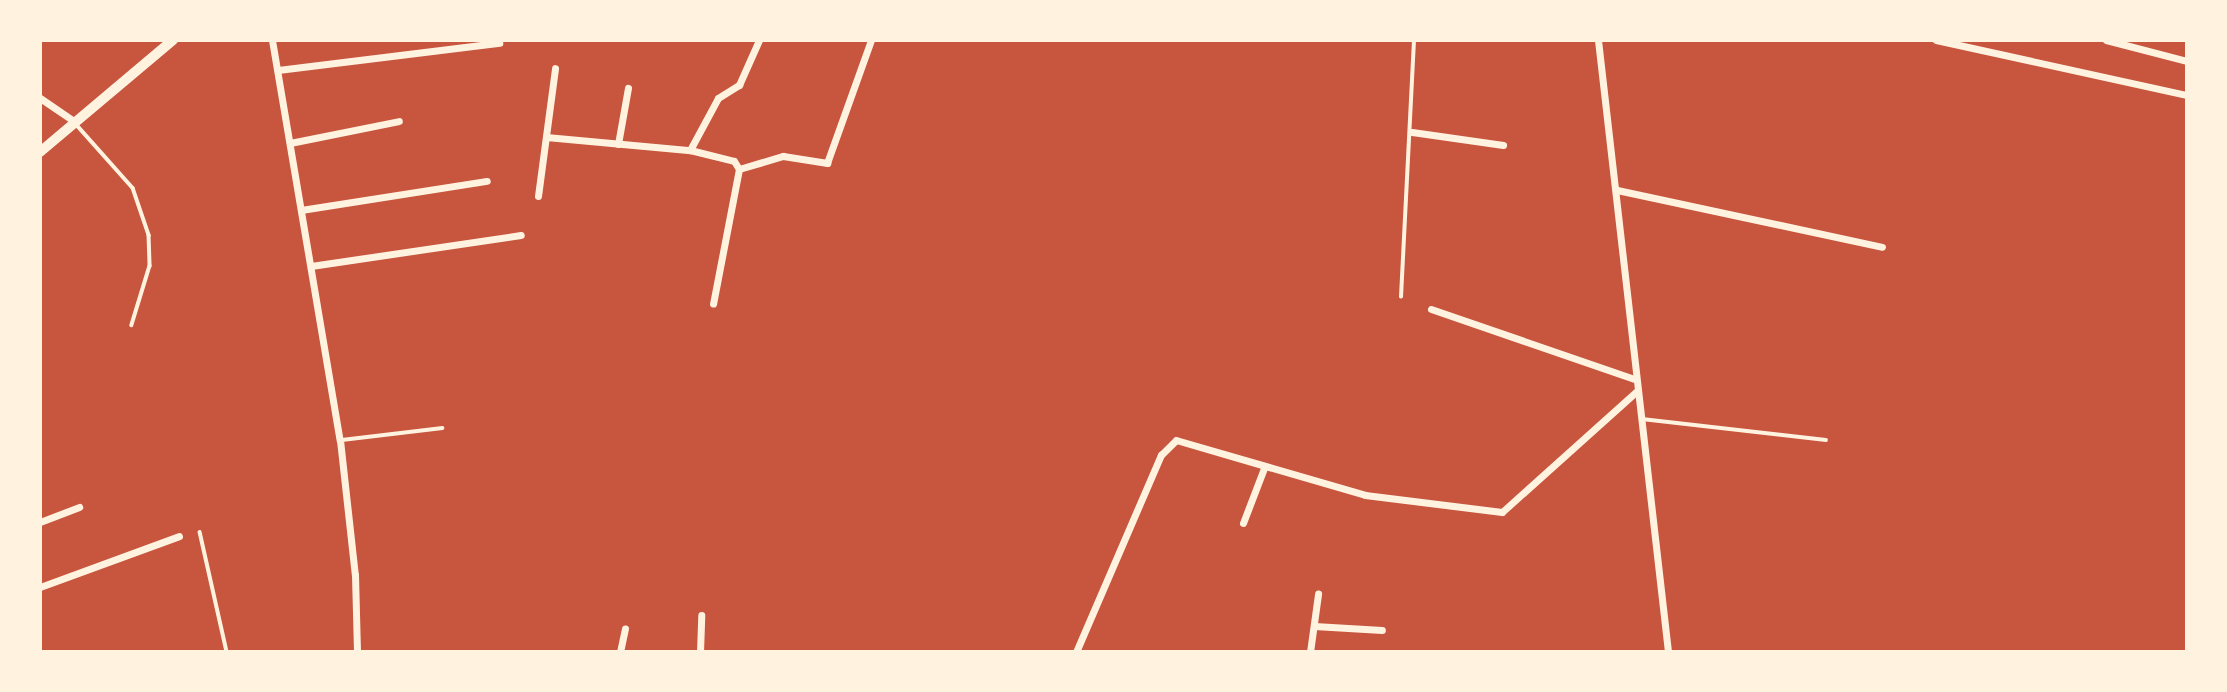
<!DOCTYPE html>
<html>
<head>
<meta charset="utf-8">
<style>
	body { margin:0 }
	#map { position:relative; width:2227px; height:692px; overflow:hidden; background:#c8553d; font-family:"Source Serif 4",serif }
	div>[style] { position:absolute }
	.service>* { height:3.5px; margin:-1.75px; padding:0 1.75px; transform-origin:1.75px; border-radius:1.75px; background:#fff3e0 }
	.minor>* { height:7px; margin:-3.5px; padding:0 3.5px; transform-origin:3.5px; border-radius:3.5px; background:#fff3e0 }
	.secondary>* { height:10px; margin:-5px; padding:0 5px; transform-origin:5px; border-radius:5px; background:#fff3e0 }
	span { translate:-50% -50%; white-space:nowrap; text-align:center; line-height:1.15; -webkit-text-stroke:7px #fff3e0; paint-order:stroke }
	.frame { position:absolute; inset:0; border:42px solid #fff3e0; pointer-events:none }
</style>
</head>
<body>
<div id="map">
	<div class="service">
		<i style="left:75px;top:123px;width:87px;rotate:48.3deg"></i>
		<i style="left:133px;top:188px;width:50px;rotate:71.2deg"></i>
		<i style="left:149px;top:235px;width:31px;rotate:88deg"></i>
		<i style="left:150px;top:266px;width:62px;rotate:107deg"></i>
		<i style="left:1401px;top:297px;width:257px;rotate:-87.1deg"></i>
		<i style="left:1642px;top:419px;width:185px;rotate:6.5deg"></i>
		<i style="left:342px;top:440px;width:101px;rotate:-6.8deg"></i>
		<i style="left:200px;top:532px;width:123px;rotate:77.3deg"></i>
	</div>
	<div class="minor">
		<i style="left:272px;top:40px;width:406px;rotate:80.4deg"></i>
		<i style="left:340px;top:440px;width:136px;rotate:83.7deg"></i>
		<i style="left:355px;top:575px;width:77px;rotate:88.5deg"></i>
		<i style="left:1598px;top:40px;width:616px;rotate:83.47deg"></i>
		<i style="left:1936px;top:40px;width:257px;rotate:12.4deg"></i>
		<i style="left:2106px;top:40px;width:84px;rotate:14.5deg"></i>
		<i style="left:278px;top:70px;width:223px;rotate:-7deg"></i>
		<i style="left:40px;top:98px;width:42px;rotate:34.4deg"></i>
		<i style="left:1412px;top:132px;width:92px;rotate:8.1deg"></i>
		<i style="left:546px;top:137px;width:145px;rotate:5.2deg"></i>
		<i style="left:690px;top:150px;width:59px;rotate:-61.7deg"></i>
		<i style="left:718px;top:98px;width:25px;rotate:-32deg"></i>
		<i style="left:739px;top:85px;width:49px;rotate:-66deg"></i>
		<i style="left:290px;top:143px;width:111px;rotate:-11.4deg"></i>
		<i style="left:618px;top:144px;width:57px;rotate:-79.9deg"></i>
		<i style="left:690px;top:150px;width:45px;rotate:14deg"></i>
		<i style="left:734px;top:161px;width:9px;rotate:58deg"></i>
		<i style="left:739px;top:169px;width:137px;rotate:100.9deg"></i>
		<i style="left:739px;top:169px;width:46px;rotate:-16.5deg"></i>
		<i style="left:783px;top:156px;width:45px;rotate:9deg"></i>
		<i style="left:827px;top:163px;width:131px;rotate:-70.3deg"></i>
		<i style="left:1617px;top:190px;width:271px;rotate:12.1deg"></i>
		<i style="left:538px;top:196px;width:129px;rotate:-82.4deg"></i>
		<i style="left:301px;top:210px;width:188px;rotate:-8.9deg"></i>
		<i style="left:311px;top:266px;width:212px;rotate:-8.4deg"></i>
		<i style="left:1431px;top:309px;width:215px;rotate:19deg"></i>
		<i style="left:40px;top:522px;width:42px;rotate:-21deg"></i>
		<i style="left:1243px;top:523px;width:59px;rotate:-69.1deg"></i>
		<i style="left:40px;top:587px;width:148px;rotate:-20.1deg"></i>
		<i style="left:1314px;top:626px;width:68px;rotate:3.4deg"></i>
		<i style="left:620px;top:652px;width:24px;rotate:-78deg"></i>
		<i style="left:700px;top:652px;width:37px;rotate:-88deg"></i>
		<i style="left:1076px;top:652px;width:215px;rotate:-66.7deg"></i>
		<i style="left:1161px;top:455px;width:21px;rotate:-45deg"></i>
		<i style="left:1176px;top:440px;width:197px;rotate:16.2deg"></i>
		<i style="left:1365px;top:495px;width:138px;rotate:7.1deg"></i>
		<i style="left:1502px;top:512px;width:181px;rotate:-41.9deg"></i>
		<i style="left:1310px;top:652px;width:59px;rotate:-82.1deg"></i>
	</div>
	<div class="secondary">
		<i style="left:40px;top:152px;width:174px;rotate:-40.1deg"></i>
	</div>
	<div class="frame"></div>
</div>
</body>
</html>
